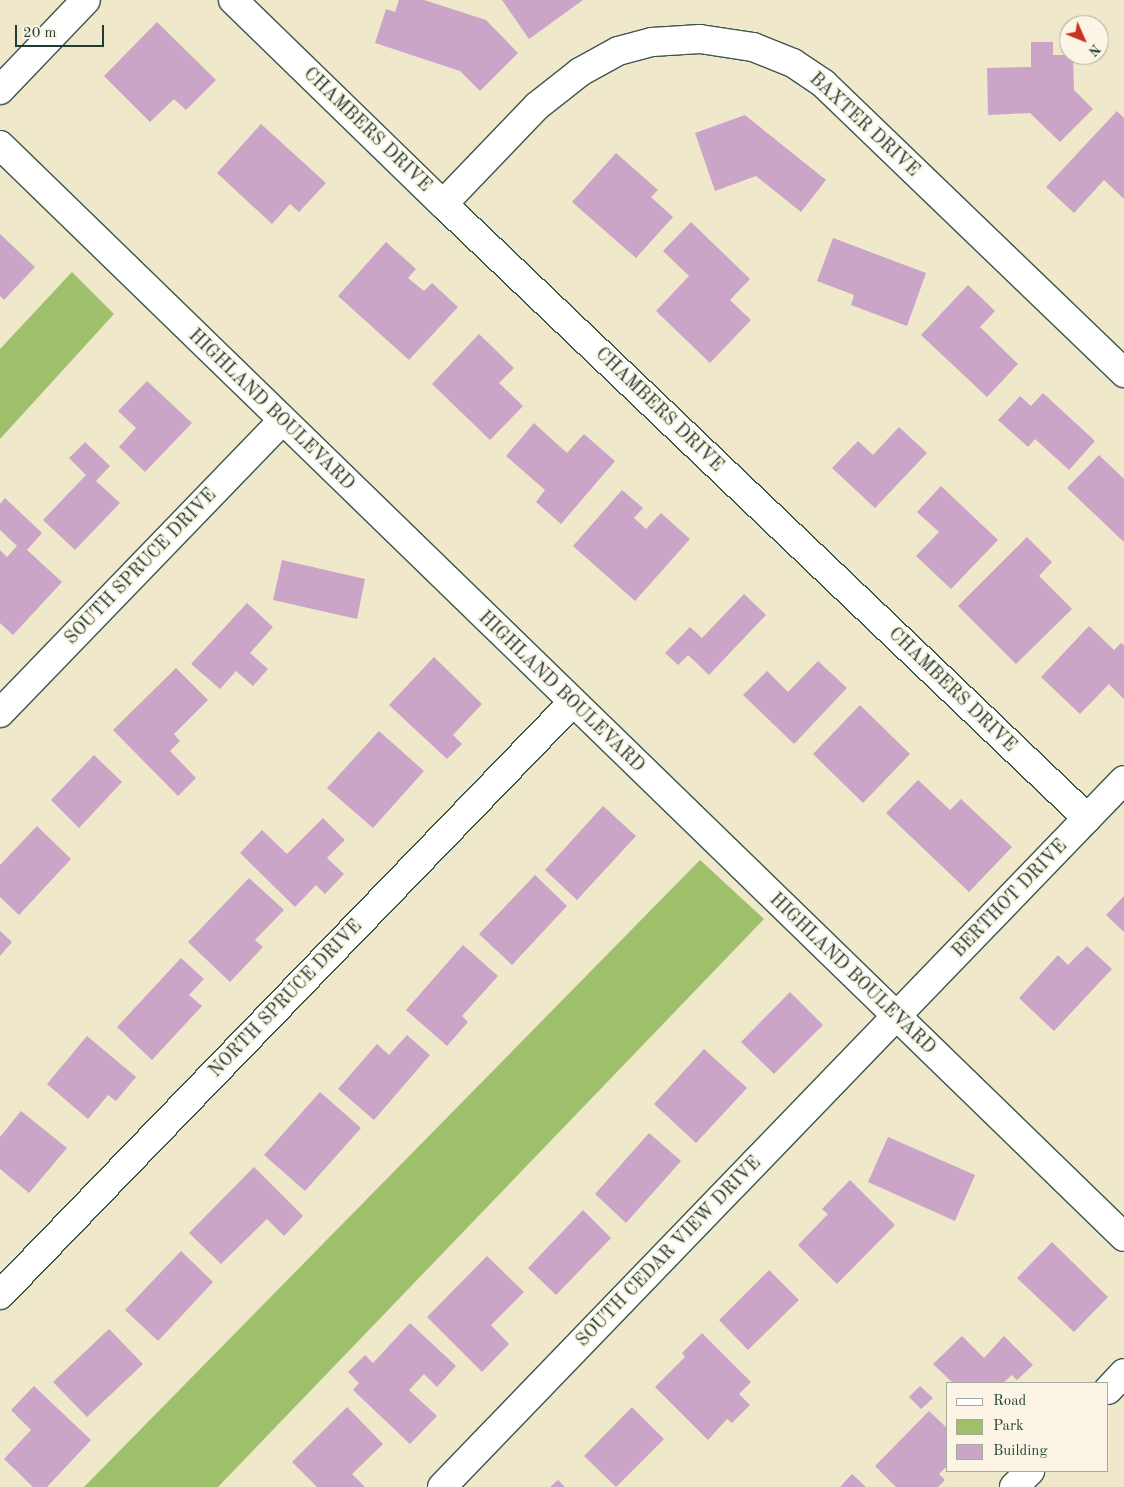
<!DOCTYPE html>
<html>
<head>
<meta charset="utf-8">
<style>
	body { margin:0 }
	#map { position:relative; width:1124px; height:1487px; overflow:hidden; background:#efe8cb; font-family:"Old Standard TT",serif }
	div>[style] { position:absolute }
	.green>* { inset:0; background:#9fc06a }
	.building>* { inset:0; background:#caa5c8 }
	.roads { filter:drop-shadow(1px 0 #3e574b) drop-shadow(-1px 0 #3e574b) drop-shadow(0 1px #3e574b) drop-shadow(0 -1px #3e574b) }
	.minor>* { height:28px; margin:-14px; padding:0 14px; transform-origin:14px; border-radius:14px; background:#fff }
	.major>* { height:28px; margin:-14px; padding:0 14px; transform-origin:14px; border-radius:14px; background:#fff }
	span { translate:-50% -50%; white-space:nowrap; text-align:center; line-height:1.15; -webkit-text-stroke:4px #fcf5e5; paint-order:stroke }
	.street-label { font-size:18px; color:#1f3d34 }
	.legend { position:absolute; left:946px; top:1382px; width:162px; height:90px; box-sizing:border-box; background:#fcf5e5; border:1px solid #a4ab9e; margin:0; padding:6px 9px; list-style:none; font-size:15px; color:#1f3d34 }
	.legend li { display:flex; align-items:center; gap:10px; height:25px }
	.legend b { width:25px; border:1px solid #a4ab9e }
	.north { position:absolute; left:1059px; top:15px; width:50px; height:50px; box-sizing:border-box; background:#fcf5e5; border:1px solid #a4ab9e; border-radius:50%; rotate:134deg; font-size:14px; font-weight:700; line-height:20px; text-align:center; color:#1f3d34 }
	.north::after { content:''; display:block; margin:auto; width:18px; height:22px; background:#c8321e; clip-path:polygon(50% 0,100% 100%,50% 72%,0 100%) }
	.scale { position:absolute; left:15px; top:25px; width:89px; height:22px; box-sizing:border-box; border:2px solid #1f3d34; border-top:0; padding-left:6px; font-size:15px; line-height:18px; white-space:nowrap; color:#1f3d34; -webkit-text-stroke:4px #fcf5e5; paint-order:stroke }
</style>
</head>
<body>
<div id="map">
	<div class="green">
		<i style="clip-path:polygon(72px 272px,114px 314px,0 439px,0 349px)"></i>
		<i style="clip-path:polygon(700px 860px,764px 919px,218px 1487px,84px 1487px)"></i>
	</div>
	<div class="building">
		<i style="clip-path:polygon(399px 0,424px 0,486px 20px,518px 53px,480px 91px,460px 71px,375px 43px,386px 9px,395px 12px)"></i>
		<i style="clip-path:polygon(502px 0,583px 0,529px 39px)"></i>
		<i style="clip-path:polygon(157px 22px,216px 80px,186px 110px,174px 99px,150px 122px,104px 76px)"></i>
		<i style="clip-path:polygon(1031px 42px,1053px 42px,1053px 55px,1073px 55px,1074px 90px,1093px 109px,1060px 142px,1030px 113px,988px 115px,987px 68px,1031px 67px)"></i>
		<i style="clip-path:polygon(1117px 111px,1124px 118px,1124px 199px,1104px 180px,1074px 213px,1046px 187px)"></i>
		<i style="clip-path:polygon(745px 115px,826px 180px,801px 212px,756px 176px,715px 191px,695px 133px)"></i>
		<i style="clip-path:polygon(261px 124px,326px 183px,299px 212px,290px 204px,272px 224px,217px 173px)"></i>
		<i style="clip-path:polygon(616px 153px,658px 190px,651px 197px,673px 217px,636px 258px,572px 202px)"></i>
		<i style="clip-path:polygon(691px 222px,750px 279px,730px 300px,751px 320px,710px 363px,656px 311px,689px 276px,663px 251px)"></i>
		<i style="clip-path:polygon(0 234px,35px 267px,4px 300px,0 296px)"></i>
		<i style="clip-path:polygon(833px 238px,926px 273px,907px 326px,851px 305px,854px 295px,817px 281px)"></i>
		<i style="clip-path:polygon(386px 242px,416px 269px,408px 278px,424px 291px,432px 283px,458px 307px,409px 360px,338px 296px)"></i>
		<i style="clip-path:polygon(968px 285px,995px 311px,980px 327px,1018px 364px,987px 397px,921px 335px)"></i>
		<i style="clip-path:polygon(479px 334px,514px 368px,499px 383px,523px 406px,490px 440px,432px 384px)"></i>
		<i style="clip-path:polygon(147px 381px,192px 423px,145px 472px,119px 447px,136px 428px,118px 411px)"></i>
		<i style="clip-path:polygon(1043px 393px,1095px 441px,1069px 470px,1035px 439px,1028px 447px,998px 420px,1020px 396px,1031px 406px)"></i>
		<i style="clip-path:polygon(534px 423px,567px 453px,584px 434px,615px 461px,561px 524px,536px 502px,545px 490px,506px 456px)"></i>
		<i style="clip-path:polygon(899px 427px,927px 453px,875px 508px,832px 468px,858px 441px,873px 455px)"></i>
		<i style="clip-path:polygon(85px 442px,110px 466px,96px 481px,120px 503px,75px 550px,43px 520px,86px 475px,69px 458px)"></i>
		<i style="clip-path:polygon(1099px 455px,1124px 479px,1124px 542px,1067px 488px)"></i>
		<i style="clip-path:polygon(941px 486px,998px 540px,951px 589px,916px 556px,939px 532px,917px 512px)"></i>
		<i style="clip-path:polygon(622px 490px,643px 508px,634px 518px,646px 529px,661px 513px,690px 539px,635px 601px,573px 546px)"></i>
		<i style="clip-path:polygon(5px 498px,42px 533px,27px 550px,62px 582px,13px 635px,0 623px,0 550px,7px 557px,17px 546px,0 530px,0 504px)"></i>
		<i style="clip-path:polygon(1027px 537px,1052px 562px,1039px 576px,1072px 609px,1016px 664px,958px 606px)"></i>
		<i style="clip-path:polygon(282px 560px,365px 579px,357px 619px,273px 600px)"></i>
		<i style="clip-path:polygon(744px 594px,766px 615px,709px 675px,688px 655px,678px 665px,665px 653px,690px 627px,702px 638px)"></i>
		<i style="clip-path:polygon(247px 603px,273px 627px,250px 653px,268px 669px,253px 686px,236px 671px,220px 689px,191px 664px)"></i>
		<i style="clip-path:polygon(1089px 626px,1114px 650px,1121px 643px,1124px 645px,1124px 699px,1109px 684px,1080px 714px,1041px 677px)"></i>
		<i style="clip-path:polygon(434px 657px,482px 704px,453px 735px,462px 744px,447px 759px,389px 705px)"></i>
		<i style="clip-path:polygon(818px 661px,847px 688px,794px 744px,743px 695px,767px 671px,788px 692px)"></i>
		<i style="clip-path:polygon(176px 668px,208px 700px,174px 734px,180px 741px,170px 751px,196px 778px,178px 796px,113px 730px)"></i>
		<i style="clip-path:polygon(860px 705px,910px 754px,863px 803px,813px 754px)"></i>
		<i style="clip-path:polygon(379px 731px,424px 771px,373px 828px,327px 788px)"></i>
		<i style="clip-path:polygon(94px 755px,122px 782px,79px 828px,51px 800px)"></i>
		<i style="clip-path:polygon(918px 780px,950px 810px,961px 799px,1012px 847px,969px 892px,886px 813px)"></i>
		<i style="clip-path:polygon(603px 806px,636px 836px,577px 900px,545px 870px)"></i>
		<i style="clip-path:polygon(323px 818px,345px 840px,327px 858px,344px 874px,325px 894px,316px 885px,295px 907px,240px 853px,262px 830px,287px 854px)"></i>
		<i style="clip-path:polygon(37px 826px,71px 859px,19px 915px,0 897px,0 865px)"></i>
		<i style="clip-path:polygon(535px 875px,567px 906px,512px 965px,479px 934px)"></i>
		<i style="clip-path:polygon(249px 878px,284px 910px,255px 940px,263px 947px,230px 982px,188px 942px)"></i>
		<i style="clip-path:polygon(1124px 896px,1124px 932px,1106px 915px)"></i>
		<i style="clip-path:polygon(0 931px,12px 942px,0 956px)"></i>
		<i style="clip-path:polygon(463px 945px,498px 976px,462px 1016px,468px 1022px,447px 1046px,406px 1010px)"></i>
		<i style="clip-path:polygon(1087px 946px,1112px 969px,1054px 1031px,1019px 998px,1058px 955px,1068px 965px)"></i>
		<i style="clip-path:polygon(181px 958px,204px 979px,189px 995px,202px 1006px,152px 1060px,117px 1027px)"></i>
		<i style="clip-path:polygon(790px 992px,823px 1025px,774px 1074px,741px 1042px)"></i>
		<i style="clip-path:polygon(407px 1035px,430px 1055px,374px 1120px,338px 1089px,377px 1044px,389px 1055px)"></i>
		<i style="clip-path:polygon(87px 1036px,136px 1077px,116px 1101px,108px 1095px,88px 1119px,47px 1084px)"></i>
		<i style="clip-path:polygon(704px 1049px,747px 1088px,696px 1143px,654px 1104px)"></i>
		<i style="clip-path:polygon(320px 1092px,361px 1128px,305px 1191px,264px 1155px)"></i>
		<i style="clip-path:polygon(21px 1111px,67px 1148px,29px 1193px,0 1169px,0 1137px)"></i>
		<i style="clip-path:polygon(649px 1133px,681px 1161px,626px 1223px,595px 1194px)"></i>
		<i style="clip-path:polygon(888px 1137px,975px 1175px,955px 1221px,868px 1182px)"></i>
		<i style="clip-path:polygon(254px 1167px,303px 1216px,284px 1236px,267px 1219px,221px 1264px,189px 1233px)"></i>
		<i style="clip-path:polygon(850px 1180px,895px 1225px,837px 1284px,798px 1245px,828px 1214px,822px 1209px)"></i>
		<i style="clip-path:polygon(583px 1210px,611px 1238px,556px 1295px,528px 1268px)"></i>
		<i style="clip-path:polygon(1052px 1242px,1108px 1297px,1074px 1332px,1017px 1278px)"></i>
		<i style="clip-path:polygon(181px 1251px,213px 1282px,158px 1341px,125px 1310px)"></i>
		<i style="clip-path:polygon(487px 1256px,524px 1292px,491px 1325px,509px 1344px,482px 1372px,427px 1317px)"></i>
		<i style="clip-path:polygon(769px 1270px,799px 1300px,748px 1350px,719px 1320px)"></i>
		<i style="clip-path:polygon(410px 1323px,456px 1366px,437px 1387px,424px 1374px,409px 1390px,437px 1416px,410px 1444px,353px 1390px,359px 1383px,348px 1372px,365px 1355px,373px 1363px)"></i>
		<i style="clip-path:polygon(109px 1329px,143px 1364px,87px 1417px,53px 1382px)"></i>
		<i style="clip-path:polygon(702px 1333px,751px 1382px,739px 1394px,750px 1405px,732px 1423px,727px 1419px,708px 1440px,655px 1387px,685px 1357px,682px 1353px)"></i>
		<i style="clip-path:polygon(962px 1336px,984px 1358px,1004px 1336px,1033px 1365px,1017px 1380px,1012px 1375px,1003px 1383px,953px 1383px,933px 1364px)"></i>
		<i style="clip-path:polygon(34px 1386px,91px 1440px,47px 1487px,33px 1487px,4px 1459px,31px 1430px,11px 1410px)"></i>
		<i style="clip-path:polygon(920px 1386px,933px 1398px,921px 1409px,909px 1397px)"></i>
		<i style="clip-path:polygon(347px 1407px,383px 1444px,352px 1474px,365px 1487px,317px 1487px,292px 1462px)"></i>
		<i style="clip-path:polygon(632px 1407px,664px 1439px,616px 1487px,584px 1456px)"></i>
		<i style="clip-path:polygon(929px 1411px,948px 1429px,948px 1465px,939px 1474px,945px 1480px,938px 1487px,896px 1487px,875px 1466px)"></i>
		<i style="clip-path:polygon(852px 1474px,866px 1487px,840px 1487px)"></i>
		<i style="clip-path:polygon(558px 1480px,565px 1487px,550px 1487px)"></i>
	</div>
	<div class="roads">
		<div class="minor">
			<i style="left:233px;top:0;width:293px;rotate:44.2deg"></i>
			<i style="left:443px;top:204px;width:890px;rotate:43.63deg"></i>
			<i style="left:0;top:90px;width:124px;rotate:-46.3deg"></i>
			<i style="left:443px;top:204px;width:136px;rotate:-46.2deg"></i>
			<i style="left:537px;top:106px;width:55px;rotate:-38.3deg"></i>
			<i style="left:580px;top:72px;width:43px;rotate:-28.9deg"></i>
			<i style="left:618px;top:51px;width:35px;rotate:-15deg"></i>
			<i style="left:652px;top:42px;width:48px;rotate:-3.6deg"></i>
			<i style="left:700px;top:39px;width:54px;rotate:8.6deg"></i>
			<i style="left:753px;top:47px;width:43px;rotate:21.8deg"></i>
			<i style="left:793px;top:63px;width:37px;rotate:34deg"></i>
			<i style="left:824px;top:84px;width:417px;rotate:43.9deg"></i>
			<i style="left:0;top:713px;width:406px;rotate:-46deg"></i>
			<i style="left:0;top:1295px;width:823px;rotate:-45.98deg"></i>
			<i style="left:1108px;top:1390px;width:23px;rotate:-47deg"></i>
			<i style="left:442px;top:1487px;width:982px;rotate:-46.03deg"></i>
			<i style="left:1014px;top:1487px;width:23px;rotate:-45deg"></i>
		</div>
		<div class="major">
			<i style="left:0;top:145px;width:1567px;rotate:44.17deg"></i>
		</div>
	</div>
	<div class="street-label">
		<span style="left:864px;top:125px;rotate:43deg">BAXTER DRIVE</span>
		<span style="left:367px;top:130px;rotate:44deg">CHAMBERS DRIVE</span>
		<span style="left:271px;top:410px;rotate:44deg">HIGHLAND BOULEVARD</span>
		<span style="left:659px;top:410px;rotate:44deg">CHAMBERS DRIVE</span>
		<span style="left:141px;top:567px;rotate:-46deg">SOUTH SPRUCE DRIVE</span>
		<span style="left:952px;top:690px;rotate:44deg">CHAMBERS DRIVE</span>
		<span style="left:561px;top:692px;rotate:44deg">HIGHLAND BOULEVARD</span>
		<span style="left:1010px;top:899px;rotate:-46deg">BERTHOT DRIVE</span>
		<span style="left:852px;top:974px;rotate:44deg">HIGHLAND BOULEVARD</span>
		<span style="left:286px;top:999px;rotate:-46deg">NORTH SPRUCE DRIVE</span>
		<span style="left:669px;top:1252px;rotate:-46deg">SOUTH CEDAR VIEW DRIVE</span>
	</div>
	<ul class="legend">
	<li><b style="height:6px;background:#fff"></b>Road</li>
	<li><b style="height:14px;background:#9fc06a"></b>Park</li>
	<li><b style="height:14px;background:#caa5c8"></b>Building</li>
	</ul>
	<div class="north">N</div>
	<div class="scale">20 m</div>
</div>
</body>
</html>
